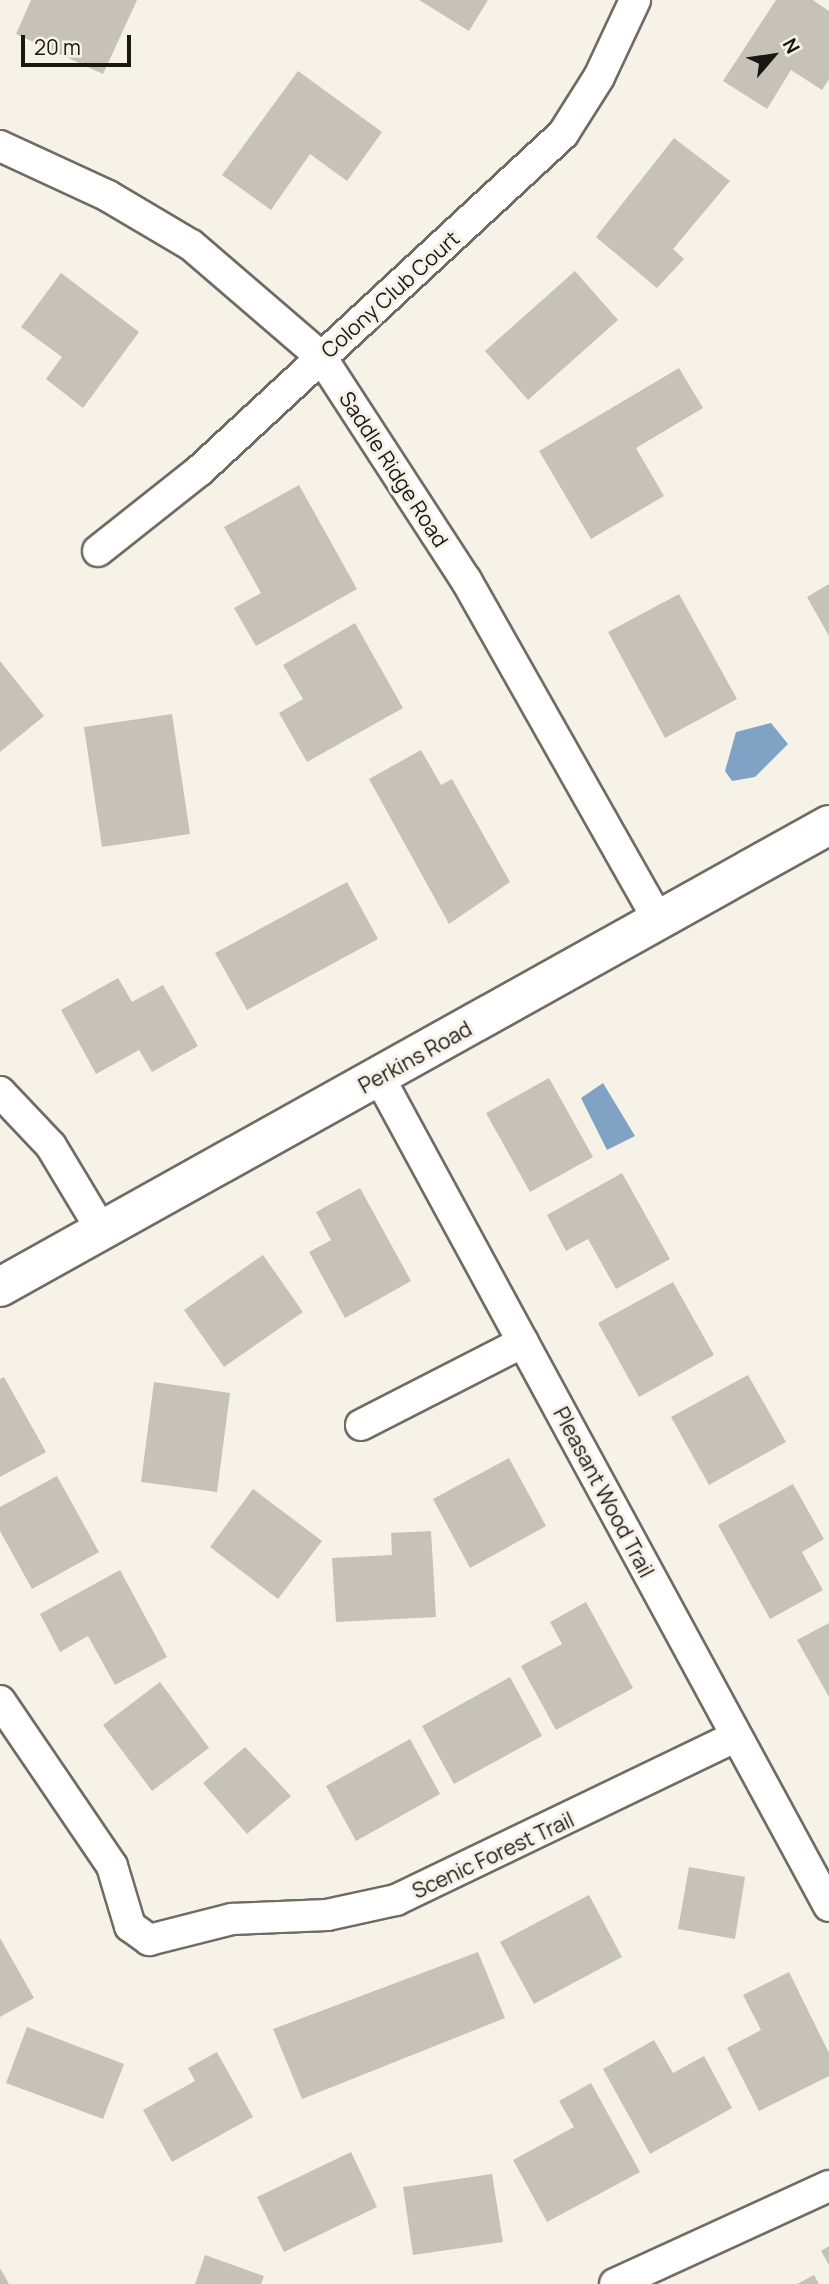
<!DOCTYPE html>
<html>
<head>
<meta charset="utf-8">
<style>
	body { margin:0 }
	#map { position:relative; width:829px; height:2284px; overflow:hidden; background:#f7f2e8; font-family:Manrope,sans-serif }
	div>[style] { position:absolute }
	.water>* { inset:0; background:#80a3c5 }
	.building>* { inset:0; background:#c7c2b8 }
	.roads { filter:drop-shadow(2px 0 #716c63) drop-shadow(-2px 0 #716c63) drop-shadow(0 2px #716c63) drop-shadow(0 -2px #716c63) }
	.street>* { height:30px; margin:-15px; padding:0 15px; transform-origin:15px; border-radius:15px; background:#fff }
	.secondary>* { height:38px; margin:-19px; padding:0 19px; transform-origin:19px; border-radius:19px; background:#fff }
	span { translate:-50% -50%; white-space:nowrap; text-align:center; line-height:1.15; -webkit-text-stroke:6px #f7f2e8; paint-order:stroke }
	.street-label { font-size:21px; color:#191714 }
	.north { position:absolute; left:738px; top:21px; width:70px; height:70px; -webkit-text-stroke:5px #f7f2e8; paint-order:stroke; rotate:61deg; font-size:19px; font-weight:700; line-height:28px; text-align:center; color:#191714 }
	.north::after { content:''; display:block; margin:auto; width:24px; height:32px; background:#191714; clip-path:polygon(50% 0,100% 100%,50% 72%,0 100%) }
	.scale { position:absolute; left:21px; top:35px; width:110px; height:32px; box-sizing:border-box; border:4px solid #191714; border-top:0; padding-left:9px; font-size:21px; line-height:24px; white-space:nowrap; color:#191714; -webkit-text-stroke:5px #f7f2e8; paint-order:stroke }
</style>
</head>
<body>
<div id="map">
	<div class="water">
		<i style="clip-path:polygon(771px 723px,788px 744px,755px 777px,732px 781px,725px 771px,736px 732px)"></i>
		<i style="clip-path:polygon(603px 1083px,635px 1136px,607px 1150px,581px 1098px)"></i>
	</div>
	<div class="building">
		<i style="clip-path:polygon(31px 0,137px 0,103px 74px,16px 34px)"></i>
		<i style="clip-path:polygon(419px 0,488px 0,469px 31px)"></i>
		<i style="clip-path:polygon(776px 0,813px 0,829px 11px,829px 79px,822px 90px,791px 70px,767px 109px,723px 81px)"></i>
		<i style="clip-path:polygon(298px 71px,382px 132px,347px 181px,310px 154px,271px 210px,222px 175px)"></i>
		<i style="clip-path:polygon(674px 138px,730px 181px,673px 249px,684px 259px,657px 288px,596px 237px)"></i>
		<i style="clip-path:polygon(575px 271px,618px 320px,528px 400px,485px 351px)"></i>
		<i style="clip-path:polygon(61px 273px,139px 332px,83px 408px,46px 379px,62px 357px,21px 327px)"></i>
		<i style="clip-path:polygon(679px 368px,703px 408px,636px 448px,664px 496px,591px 539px,539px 451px)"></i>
		<i style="clip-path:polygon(299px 485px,357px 589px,256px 646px,234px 608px,261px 593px,224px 527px)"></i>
		<i style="clip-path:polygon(829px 584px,829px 636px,807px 597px)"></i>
		<i style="clip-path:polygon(679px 594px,737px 699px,665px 738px,608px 632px)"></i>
		<i style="clip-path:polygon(355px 623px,403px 708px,307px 762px,279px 713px,303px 699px,283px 665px)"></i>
		<i style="clip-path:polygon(0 661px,44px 716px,0 752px)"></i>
		<i style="clip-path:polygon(172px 714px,190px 834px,102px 847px,84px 727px)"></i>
		<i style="clip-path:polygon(421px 750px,441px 785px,452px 779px,510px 882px,449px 924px,369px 779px)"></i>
		<i style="clip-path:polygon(347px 882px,378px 939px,247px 1010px,215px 953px)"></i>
		<i style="clip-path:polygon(118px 978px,132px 1002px,163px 985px,198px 1046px,152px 1072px,139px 1050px,96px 1074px,61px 1010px)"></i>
		<i style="clip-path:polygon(549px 1078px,593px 1157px,530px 1192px,486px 1113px)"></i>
		<i style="clip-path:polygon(622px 1173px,670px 1259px,616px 1289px,588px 1239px,566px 1251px,547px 1215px)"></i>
		<i style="clip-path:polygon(360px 1188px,411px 1281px,345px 1318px,309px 1252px,331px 1240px,316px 1212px)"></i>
		<i style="clip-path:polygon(263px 1255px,303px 1312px,224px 1367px,184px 1310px)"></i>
		<i style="clip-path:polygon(673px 1282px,714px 1355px,639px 1397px,598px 1323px)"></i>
		<i style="clip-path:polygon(748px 1375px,786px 1442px,709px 1485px,671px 1417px)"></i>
		<i style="clip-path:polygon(4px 1377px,46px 1452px,0 1477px,0 1379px)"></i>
		<i style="clip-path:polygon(154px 1382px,230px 1393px,217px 1492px,141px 1482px)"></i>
		<i style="clip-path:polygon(509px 1458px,546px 1526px,470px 1568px,433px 1499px)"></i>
		<i style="clip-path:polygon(57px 1476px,99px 1552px,32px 1589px,0 1531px,0 1507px)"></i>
		<i style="clip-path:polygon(793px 1484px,824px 1539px,802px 1552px,823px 1590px,770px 1619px,718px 1525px)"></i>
		<i style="clip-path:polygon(253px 1489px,322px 1541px,278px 1599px,210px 1547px)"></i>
		<i style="clip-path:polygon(431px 1531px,436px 1617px,336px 1622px,332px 1558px,392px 1555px,391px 1533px)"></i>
		<i style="clip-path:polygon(120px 1570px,167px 1657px,115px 1685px,88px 1636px,60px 1652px,40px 1614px)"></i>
		<i style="clip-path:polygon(586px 1602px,633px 1688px,556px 1730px,521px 1666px,562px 1644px,550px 1622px)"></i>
		<i style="clip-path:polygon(829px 1623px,829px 1697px,797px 1640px)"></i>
		<i style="clip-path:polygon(510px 1677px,542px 1736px,454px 1784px,422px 1726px)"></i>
		<i style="clip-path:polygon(160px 1682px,209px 1748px,152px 1791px,103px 1725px)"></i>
		<i style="clip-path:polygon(410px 1739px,440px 1794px,356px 1841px,326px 1786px)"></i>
		<i style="clip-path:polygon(245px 1747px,291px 1796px,247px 1834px,203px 1783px)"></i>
		<i style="clip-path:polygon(689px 1867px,745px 1877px,735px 1939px,678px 1929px)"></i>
		<i style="clip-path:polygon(589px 1895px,622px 1957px,534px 2004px,500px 1942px)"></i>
		<i style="clip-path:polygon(0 1938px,34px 1998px,0 2017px)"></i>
		<i style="clip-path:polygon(478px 1952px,505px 2018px,302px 2099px,273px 2029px)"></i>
		<i style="clip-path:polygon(789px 1972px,829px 2053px,829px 2076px,759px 2111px,727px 2048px,761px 2030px,743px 1995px)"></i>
		<i style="clip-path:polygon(27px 2027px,124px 2064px,103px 2119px,6px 2083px)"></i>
		<i style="clip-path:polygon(654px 2040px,673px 2073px,704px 2056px,732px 2108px,650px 2154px,603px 2069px)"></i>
		<i style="clip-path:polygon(217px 2052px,253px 2117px,172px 2162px,143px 2110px,195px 2081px,188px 2068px)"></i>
		<i style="clip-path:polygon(591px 2083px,640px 2172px,547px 2222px,513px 2160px,574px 2127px,559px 2101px)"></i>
		<i style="clip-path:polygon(351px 2152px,377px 2207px,284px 2252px,257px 2197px)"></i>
		<i style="clip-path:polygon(492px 2174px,503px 2242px,413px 2255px,403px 2187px)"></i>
		<i style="clip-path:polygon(829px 2246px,829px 2265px,821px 2251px)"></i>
		<i style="clip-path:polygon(205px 2255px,264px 2276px,261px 2284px,195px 2284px)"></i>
		<i style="clip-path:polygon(0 2268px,9px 2284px,0 2284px)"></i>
		<i style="clip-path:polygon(814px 2275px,819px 2284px,797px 2284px)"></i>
	</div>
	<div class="roads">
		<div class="street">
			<i style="left:0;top:146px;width:119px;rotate:24.8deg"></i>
			<i style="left:108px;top:196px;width:96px;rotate:30.6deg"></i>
			<i style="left:191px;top:245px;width:172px;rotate:40.7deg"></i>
			<i style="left:321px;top:357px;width:266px;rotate:57deg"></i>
			<i style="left:466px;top:580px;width:390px;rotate:60.5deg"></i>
			<i style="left:98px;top:551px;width:129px;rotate:-38.4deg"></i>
			<i style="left:199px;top:471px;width:496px;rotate:-42.8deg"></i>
			<i style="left:563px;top:134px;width:67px;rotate:-57.7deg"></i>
			<i style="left:599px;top:77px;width:85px;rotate:-64.9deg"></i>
			<i style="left:379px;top:1077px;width:943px;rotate:61.51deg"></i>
			<i style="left:0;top:1092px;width:74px;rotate:46.6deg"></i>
			<i style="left:51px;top:1146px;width:99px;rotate:59deg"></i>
			<i style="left:361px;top:1425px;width:182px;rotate:-27.1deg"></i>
			<i style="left:0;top:1701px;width:199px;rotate:55.8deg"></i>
			<i style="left:112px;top:1866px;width:63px;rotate:73.3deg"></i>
			<i style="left:130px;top:1926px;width:24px;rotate:36deg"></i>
			<i style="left:149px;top:1940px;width:86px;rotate:-14.2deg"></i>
			<i style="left:232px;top:1919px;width:95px;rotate:-2.4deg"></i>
			<i style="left:327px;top:1915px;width:71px;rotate:-12.3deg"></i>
			<i style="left:396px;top:1900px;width:376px;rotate:-25.7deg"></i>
			<i style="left:615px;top:2284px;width:235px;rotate:-24.6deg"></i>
		</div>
		<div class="secondary">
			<i style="left:0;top:1287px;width:949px;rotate:-29.13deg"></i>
		</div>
	</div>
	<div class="street-label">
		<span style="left:390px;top:294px;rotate:-42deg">Colony Club Court</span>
		<span style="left:394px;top:469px;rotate:57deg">Saddle Ridge Road</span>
		<span style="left:415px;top:1057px;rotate:-29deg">Perkins Road</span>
		<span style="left:604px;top:1492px;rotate:62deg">Pleasant Wood Trail</span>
		<span style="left:493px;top:1855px;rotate:-25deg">Scenic Forest Trail</span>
	</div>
	<div class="north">N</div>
	<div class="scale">20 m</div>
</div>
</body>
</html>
